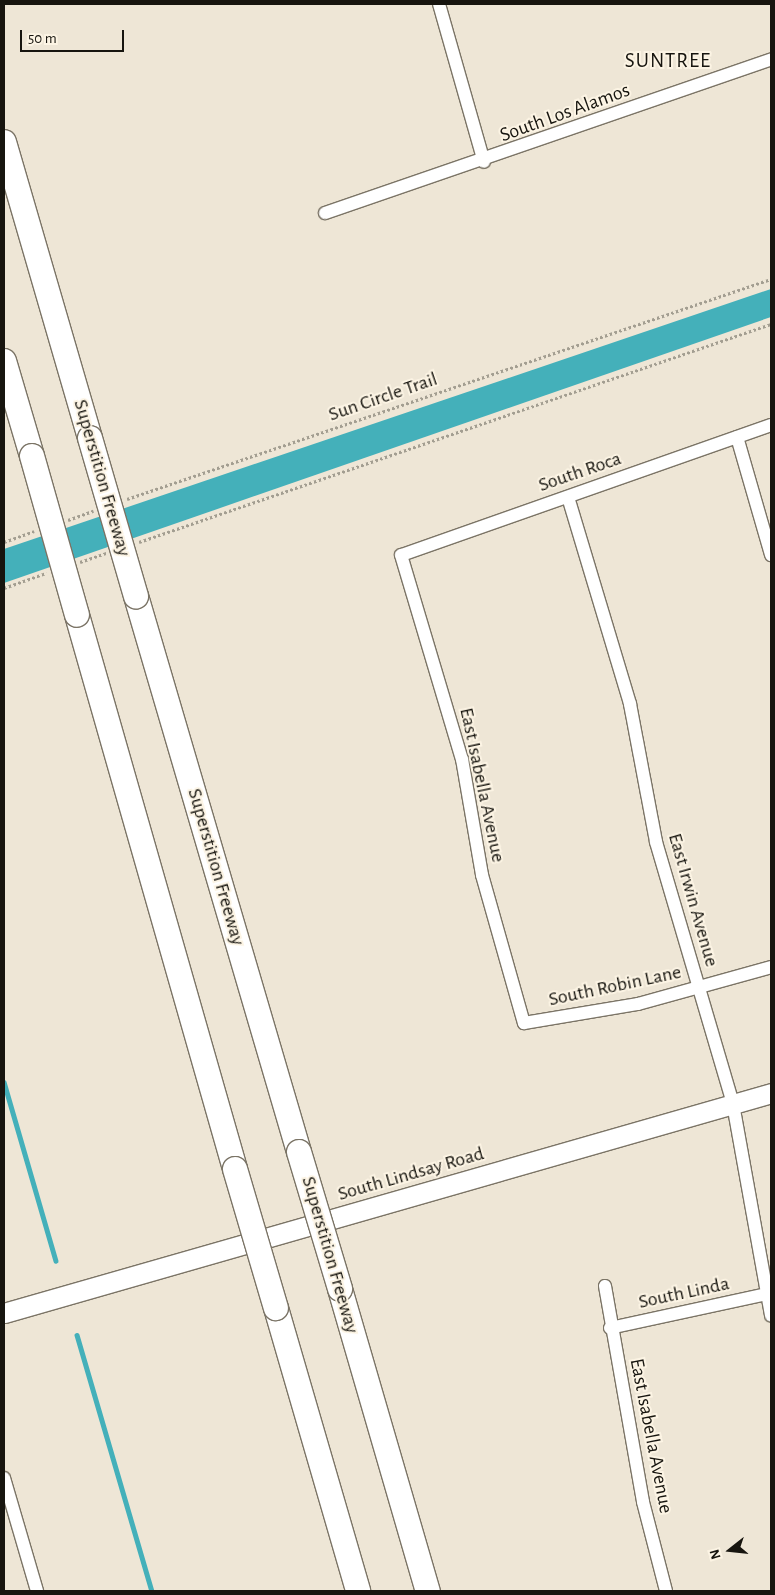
<!DOCTYPE html>
<html>
<head>
<meta charset="utf-8">
<style>
	body { margin:0 }
	#map { position:relative; width:775px; height:1595px; overflow:hidden; background:#eee6d6; font-family:"Alegreya Sans",sans-serif }
	div>[style] { position:absolute }
	.water>* { inset:0; background:#44b0ba }
	.stream>* { height:4.5px; margin:-2.25px; padding:0 2.25px; transform-origin:2.25px; border-radius:2.25px; background:#44b0ba }
	.path>* { height:2.5px; margin-top:-1.25px; transform-origin:0; background:repeating-linear-gradient(90deg,#a39e91 0 2.5px,transparent 0 5px) }
	.roads { filter:drop-shadow(1px 0 #7b7466) drop-shadow(-1px 0 #7b7466) drop-shadow(0 1px #7b7466) drop-shadow(0 -1px #7b7466) }
	.street>* { height:12px; margin:-6px; padding:0 6px; transform-origin:6px; border-radius:6px; background:#fff }
	.secondary>* { height:19px; margin:-9.5px; padding:0 9.5px; transform-origin:9.5px; border-radius:9.5px; background:#fff }
	.highway>* { height:24px; margin:-12px; padding:0 12px; transform-origin:12px; border-radius:12px; background:#fff }
	.bridges { filter:drop-shadow(1px 0 #7b7466) drop-shadow(-1px 0 #7b7466) drop-shadow(0 1px #7b7466) drop-shadow(0 -1px #7b7466) }
	.highway-bridge>* { height:24px; margin:-12px; padding:0 12px; transform-origin:12px; border-radius:12px; background:#fff }
	span { translate:-50% -50%; white-space:nowrap; text-align:center; line-height:1.15; -webkit-text-stroke:4px #fcf4e4; paint-order:stroke }
	.street-label { font-size:20px; color:#17150f }
	.neighbourhood-label { font-size:21px; color:#17150f; letter-spacing:1px }
	.frame { position:absolute; inset:0; border:5px solid #17150f; pointer-events:none }
	.north { position:absolute; left:705px; top:1525px; width:50px; height:50px; -webkit-text-stroke:4px #fcf4e4; paint-order:stroke; rotate:254deg; font-size:14px; font-weight:700; line-height:20px; text-align:center; color:#17150f }
	.north::after { content:''; display:block; margin:auto; width:18px; height:22px; background:#17150f; clip-path:polygon(50% 0,100% 100%,50% 72%,0 100%) }
	.scale { position:absolute; left:20px; top:30px; width:104px; height:22px; box-sizing:border-box; border:2px solid #17150f; border-top:0; padding-left:6px; font-size:15px; line-height:18px; white-space:nowrap; color:#17150f; -webkit-text-stroke:4px #fcf4e4; paint-order:stroke }
</style>
</head>
<body>
<div id="map">
	<div class="water">
		<i style="clip-path:polygon(771px 289px,771px 317px,4px 583px,4px 549px)"></i>
	</div>
	<div class="stream">
		<i style="left:4px;top:1082px;width:186px;rotate:73.8deg"></i>
		<i style="left:77px;top:1335px;width:267px;rotate:73.7deg"></i>
	</div>
	<div class="path">
		<i style="left:127px;top:499px;width:681px;rotate:-18.86deg"></i>
		<i style="left:68px;top:520px;width:27px;rotate:-20deg"></i>
		<i style="left:4px;top:542px;width:32px;rotate:-20deg"></i>
		<i style="left:139px;top:542px;width:669px;rotate:-19.03deg"></i>
		<i style="left:80px;top:562px;width:28px;rotate:-19deg"></i>
		<i style="left:4px;top:588px;width:45px;rotate:-19.7deg"></i>
	</div>
	<div class="roads">
		<div class="street">
			<i style="left:439px;top:4px;width:164px;rotate:74.1deg"></i>
			<i style="left:325px;top:213px;width:472px;rotate:-19deg"></i>
			<i style="left:771px;top:425px;width:392px;rotate:160.6deg"></i>
			<i style="left:401px;top:555px;width:213px;rotate:73.4deg"></i>
			<i style="left:462px;top:759px;width:118px;rotate:80.2deg"></i>
			<i style="left:482px;top:875px;width:154px;rotate:74.2deg"></i>
			<i style="left:524px;top:1023px;width:116px;rotate:-9.5deg"></i>
			<i style="left:638px;top:1004px;width:138px;rotate:-15.5deg"></i>
			<i style="left:737px;top:437px;width:123px;rotate:73.9deg"></i>
			<i style="left:568px;top:497px;width:216px;rotate:73.3deg"></i>
			<i style="left:630px;top:704px;width:140px;rotate:79.3deg"></i>
			<i style="left:656px;top:842px;width:273px;rotate:73.6deg"></i>
			<i style="left:733px;top:1104px;width:215px;rotate:79.8deg"></i>
			<i style="left:605px;top:1286px;width:219px;rotate:80deg"></i>
			<i style="left:643px;top:1502px;width:92px;rotate:75.5deg"></i>
			<i style="left:610px;top:1328px;width:161px;rotate:-12.2deg"></i>
			<i style="left:4px;top:1478px;width:118px;rotate:73.7deg"></i>
		</div>
		<div class="secondary">
			<i style="left:4px;top:1313px;width:798px;rotate:-16deg"></i>
		</div>
		<div class="highway">
			<i style="left:4px;top:142px;width:308px;rotate:73.8deg"></i>
			<i style="left:4px;top:361px;width:99px;rotate:73.6deg"></i>
			<i style="left:136px;top:596px;width:579px;rotate:73.66deg"></i>
			<i style="left:77px;top:615px;width:576px;rotate:74.08deg"></i>
			<i style="left:340px;top:1289px;width:315px;rotate:73.8deg"></i>
			<i style="left:276px;top:1308px;width:295px;rotate:73.8deg"></i>
		</div>
	</div>
	<div class="bridges">
		<div class="highway-bridge">
			<i style="left:90px;top:438px;width:165px;rotate:73.8deg"></i>
			<i style="left:32px;top:456px;width:165px;rotate:74.2deg"></i>
			<i style="left:299px;top:1152px;width:143px;rotate:73.3deg"></i>
			<i style="left:235px;top:1169px;width:145px;rotate:73.6deg"></i>
		</div>
	</div>
	<div class="street-label">
		<span style="left:565px;top:113px;rotate:-20deg">South Los Alamos</span>
		<span style="left:383px;top:397px;rotate:-19deg">Sun Circle Trail</span>
		<span style="left:580px;top:472px;rotate:-19deg">South Roca</span>
		<span style="left:102px;top:478px;rotate:74deg">Superstition Freeway</span>
		<span style="left:482px;top:785px;rotate:78deg">East Isabella Avenue</span>
		<span style="left:216px;top:867px;rotate:74deg">Superstition Freeway</span>
		<span style="left:693px;top:900px;rotate:74deg">East Irwin Avenue</span>
		<span style="left:615px;top:986px;rotate:-12deg">South Robin Lane</span>
		<span style="left:411px;top:1174px;rotate:-16deg">South Lindsay Road</span>
		<span style="left:330px;top:1255px;rotate:74deg">Superstition Freeway</span>
		<span style="left:684px;top:1293px;rotate:-12deg">South Linda</span>
		<span style="left:651px;top:1436px;rotate:79deg">East Isabella Avenue</span>
	</div>
	<div class="neighbourhood-label">
		<span style="left:668px;top:61px">SUNTREE</span>
	</div>
	<div class="frame"></div>
	<div class="north">N</div>
	<div class="scale">50 m</div>
</div>
</body>
</html>
